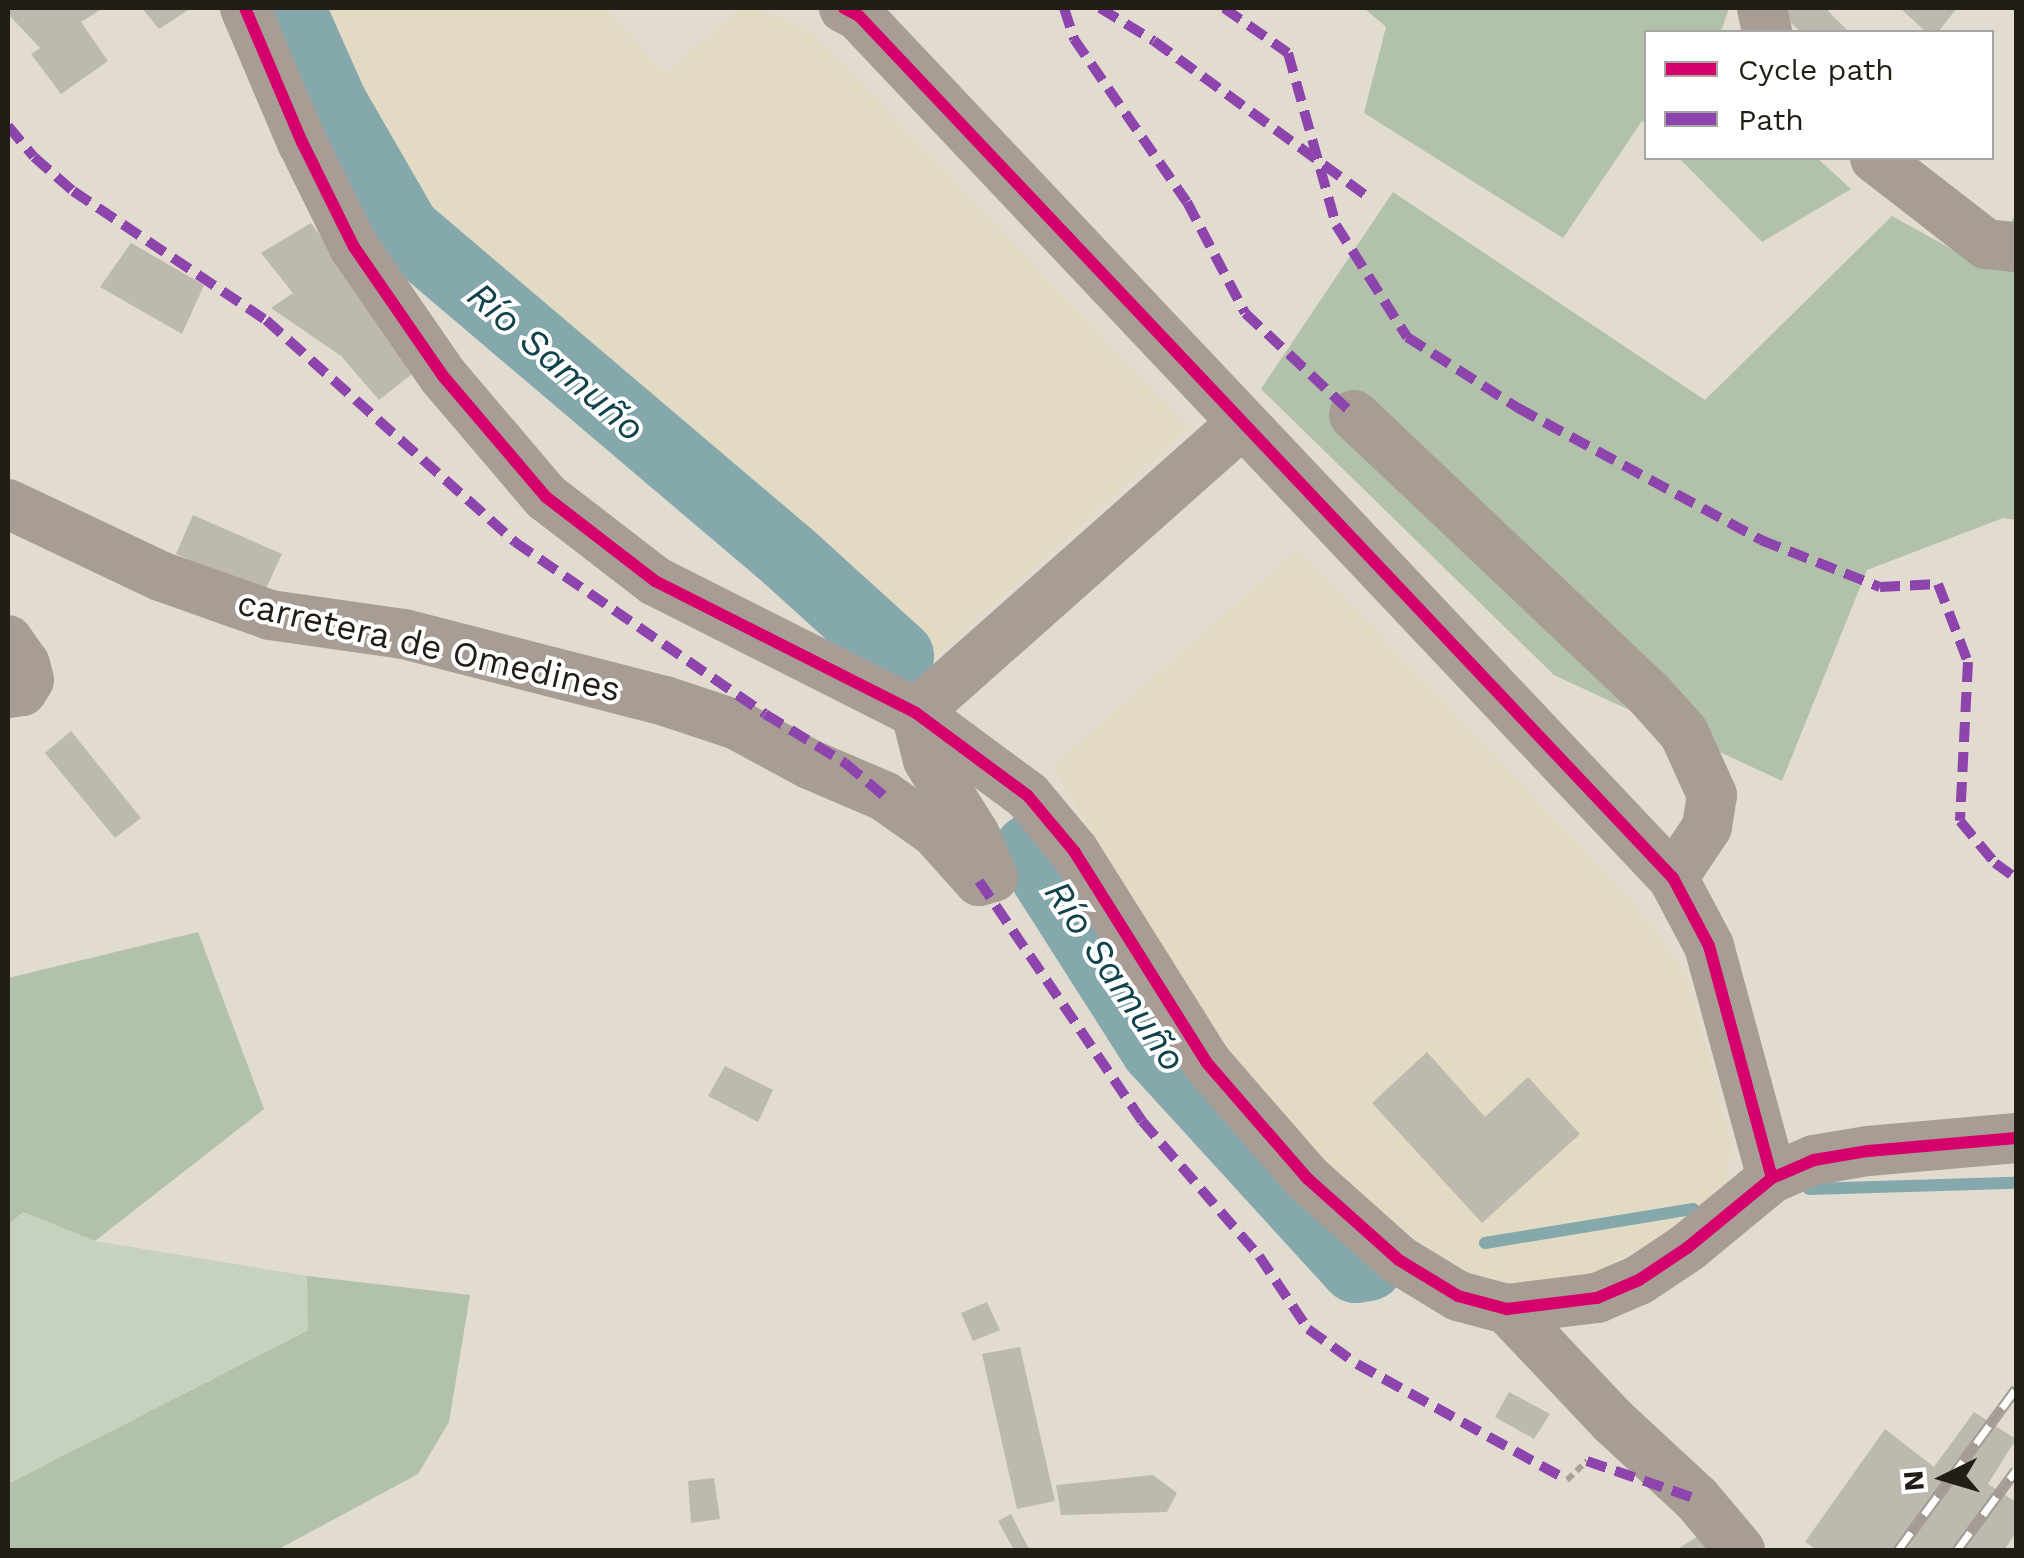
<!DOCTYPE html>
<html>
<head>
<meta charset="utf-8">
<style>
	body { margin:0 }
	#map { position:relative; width:2024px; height:1558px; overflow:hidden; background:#e1dccf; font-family:"Work Sans",sans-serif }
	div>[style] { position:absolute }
	.built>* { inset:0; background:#e3dac3 }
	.green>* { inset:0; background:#c6d1be }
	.forest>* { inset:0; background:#b1c1aa }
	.stream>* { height:12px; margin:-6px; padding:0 6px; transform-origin:6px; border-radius:6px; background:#84a8ac }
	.river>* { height:72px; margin:-36px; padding:0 36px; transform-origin:36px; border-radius:36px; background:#84a8ac }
	.building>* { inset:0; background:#bdb9af }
	.path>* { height:6px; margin-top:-3px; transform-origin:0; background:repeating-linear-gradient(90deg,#aaa399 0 8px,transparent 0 13px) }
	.minor>* { height:50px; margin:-25px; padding:0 25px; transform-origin:25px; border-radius:25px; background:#a89d94 }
	.rail>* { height:11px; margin-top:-5.5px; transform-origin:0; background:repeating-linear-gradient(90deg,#fff 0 22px,#a49c94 0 44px); box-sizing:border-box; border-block:2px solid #a49c94 }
	.quiet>* { height:10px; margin-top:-5px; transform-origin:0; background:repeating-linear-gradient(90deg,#8e44ad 0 20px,transparent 0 30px) }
	.cycleway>* { height:12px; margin:-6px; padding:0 6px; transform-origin:6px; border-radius:6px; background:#d6006c }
	span { translate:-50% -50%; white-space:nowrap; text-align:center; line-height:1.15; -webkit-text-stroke:8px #fff; paint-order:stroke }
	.street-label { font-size:35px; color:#221e16 }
	.water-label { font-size:38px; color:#11434c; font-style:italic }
	.frame { position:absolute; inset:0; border:10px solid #221e16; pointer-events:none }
	.legend { position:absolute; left:1644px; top:30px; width:350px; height:130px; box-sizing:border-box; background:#fff; border:2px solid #a7a5a2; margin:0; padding:12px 18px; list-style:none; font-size:30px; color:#221e16 }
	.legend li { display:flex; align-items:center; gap:20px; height:50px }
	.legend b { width:50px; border:2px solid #a7a5a2 }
	.north { position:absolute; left:1894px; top:1428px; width:100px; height:100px; -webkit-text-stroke:8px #fff; paint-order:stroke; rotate:265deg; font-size:28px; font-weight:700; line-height:40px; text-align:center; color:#221e16 }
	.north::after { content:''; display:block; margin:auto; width:35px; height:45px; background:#221e16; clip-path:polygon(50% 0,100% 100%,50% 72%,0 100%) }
</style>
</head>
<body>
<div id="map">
	<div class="built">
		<i style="clip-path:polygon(306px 8px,606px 8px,664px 74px,741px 8px,759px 8px,810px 33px,846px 67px,1188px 428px,927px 665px,803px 553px,416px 227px,341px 89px)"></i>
		<i style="clip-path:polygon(1298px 549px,1637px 906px,1688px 978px,1732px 1146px,1723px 1192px,1666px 1235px,1576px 1281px,1523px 1286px,1468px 1271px,1434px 1252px,1366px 1201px,1311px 1152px,1221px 1042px,1052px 767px)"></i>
	</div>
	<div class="green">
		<i style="clip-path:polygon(23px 1212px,95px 1241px,307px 1276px,309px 1329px,8px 1484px,8px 1225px)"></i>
	</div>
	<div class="forest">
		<i style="clip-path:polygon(1364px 8px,1729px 8px,1721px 32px,1646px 32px,1646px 124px,1642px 121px,1563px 238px,1364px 113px,1386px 27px)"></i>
		<i style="clip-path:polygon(1679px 158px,1817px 158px,1851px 189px,1762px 242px)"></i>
		<i style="clip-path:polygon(1393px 192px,1705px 400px,1892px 216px,1986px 268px,2016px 213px,2016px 520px,2003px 518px,1867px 570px,1782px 781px,1554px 675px,1261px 389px)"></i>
		<i style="clip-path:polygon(198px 932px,264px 1109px,95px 1241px,23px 1212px,8px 1225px,8px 978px)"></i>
		<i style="clip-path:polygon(307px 1276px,470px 1295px,449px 1422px,418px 1474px,277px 1550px,8px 1550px,8px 1484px,308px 1330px)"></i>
	</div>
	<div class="stream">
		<i style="left:1809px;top:1189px;width:207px;rotate:-1.7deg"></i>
		<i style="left:1485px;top:1243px;width:211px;rotate:-9.3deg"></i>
	</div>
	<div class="river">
		<i style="left:289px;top:8px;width:104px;rotate:66.1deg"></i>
		<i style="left:331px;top:103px;width:148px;rotate:60deg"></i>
		<i style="left:405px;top:231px;width:505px;rotate:40.34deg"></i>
		<i style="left:790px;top:558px;width:146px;rotate:42.2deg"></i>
		<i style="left:1030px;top:850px;width:236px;rotate:57.5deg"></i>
		<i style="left:1157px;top:1049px;width:295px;rotate:47.6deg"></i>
		<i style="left:1356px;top:1267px;width:12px;rotate:-9deg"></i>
	</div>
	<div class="building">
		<i style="clip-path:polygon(8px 8px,103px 8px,81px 22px,108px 61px,61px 94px,31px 54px,40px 48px,8px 14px)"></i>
		<i style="clip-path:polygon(142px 8px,191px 8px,159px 29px)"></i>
		<i style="clip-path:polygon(1784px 8px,1831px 8px,1828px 11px,1849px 32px,1801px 32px,1779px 12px)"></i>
		<i style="clip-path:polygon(1900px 8px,1957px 8px,1938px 32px,1926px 32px)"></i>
		<i style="clip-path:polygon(311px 223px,417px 370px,379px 400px,341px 356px,271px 308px,293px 293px,261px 253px)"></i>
		<i style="clip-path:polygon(131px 243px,204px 285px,182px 334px,100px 287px)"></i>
		<i style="clip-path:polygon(193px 515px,282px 554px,264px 593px,176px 554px)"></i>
		<i style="clip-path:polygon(71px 731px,141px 818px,115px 838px,45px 753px)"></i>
		<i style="clip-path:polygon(1427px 1052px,1485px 1117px,1528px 1077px,1580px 1134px,1482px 1223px,1372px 1103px)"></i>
		<i style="clip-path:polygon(725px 1066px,773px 1090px,758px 1122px,708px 1096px)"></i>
		<i style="clip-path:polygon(987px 1302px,1000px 1330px,973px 1341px,961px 1313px)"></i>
		<i style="clip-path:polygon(1020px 1347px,1055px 1501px,1017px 1509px,982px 1354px)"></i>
		<i style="clip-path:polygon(1509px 1392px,1550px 1414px,1534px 1439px,1495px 1417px)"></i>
		<i style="clip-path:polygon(1974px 1412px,2016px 1439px,1988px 1484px,2016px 1502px,2016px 1533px,2004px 1550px,1817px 1550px,1805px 1542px,1885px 1429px,1934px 1467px)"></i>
		<i style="clip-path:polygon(1153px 1475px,1177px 1493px,1167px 1512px,1061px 1515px,1056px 1485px)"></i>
		<i style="clip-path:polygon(714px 1478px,720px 1519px,691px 1523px,688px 1481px)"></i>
		<i style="clip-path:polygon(1011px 1514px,1029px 1549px,1026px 1550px,1014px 1550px,998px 1521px)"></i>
		<i style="clip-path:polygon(1700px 1535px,1709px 1550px,1676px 1550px)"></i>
	</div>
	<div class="path">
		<i style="left:1567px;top:1480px;width:28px;rotate:-44deg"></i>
	</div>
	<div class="minor">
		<i style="left:245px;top:8px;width:146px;rotate:67deg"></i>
		<i style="left:302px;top:142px;width:117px;rotate:63.7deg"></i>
		<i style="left:354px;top:247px;width:157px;rotate:55.4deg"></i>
		<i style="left:443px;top:376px;width:159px;rotate:49.6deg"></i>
		<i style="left:546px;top:497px;width:138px;rotate:37.6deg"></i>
		<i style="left:655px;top:581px;width:292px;rotate:26.8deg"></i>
		<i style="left:916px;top:713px;width:139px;rotate:36.5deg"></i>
		<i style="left:1028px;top:796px;width:72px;rotate:50.1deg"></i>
		<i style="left:1074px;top:851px;width:250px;rotate:57.9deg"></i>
		<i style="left:1207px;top:1063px;width:154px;rotate:49deg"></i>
		<i style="left:1308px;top:1179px;width:122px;rotate:41.7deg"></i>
		<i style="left:1399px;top:1260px;width:69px;rotate:31.4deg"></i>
		<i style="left:1458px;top:1296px;width:51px;rotate:14.9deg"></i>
		<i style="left:1507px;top:1309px;width:91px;rotate:-7deg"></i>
		<i style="left:1597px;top:1298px;width:46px;rotate:-23.2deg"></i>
		<i style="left:1639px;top:1280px;width:58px;rotate:-33.7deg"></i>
		<i style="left:1687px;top:1248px;width:110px;rotate:-39.5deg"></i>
		<i style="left:1772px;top:1178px;width:46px;rotate:-23.2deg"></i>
		<i style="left:1814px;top:1160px;width:55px;rotate:-9.5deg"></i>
		<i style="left:1868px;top:1151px;width:149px;rotate:-5deg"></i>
		<i style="left:844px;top:8px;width:17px;rotate:28deg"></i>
		<i style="left:859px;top:16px;width:1186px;rotate:46.64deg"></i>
		<i style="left:1673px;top:878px;width:77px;rotate:62.1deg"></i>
		<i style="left:1709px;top:946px;width:240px;rotate:74.8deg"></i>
		<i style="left:1762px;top:8px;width:25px;rotate:78deg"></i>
		<i style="left:1875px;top:158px;width:140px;rotate:37.8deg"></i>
		<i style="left:1986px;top:244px;width:30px;rotate:6deg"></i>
		<i style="left:1354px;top:415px;width:407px;rotate:43.4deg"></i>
		<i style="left:1650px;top:695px;width:51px;rotate:48.2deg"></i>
		<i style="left:1684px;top:733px;width:68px;rotate:65.7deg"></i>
		<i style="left:1712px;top:795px;width:32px;rotate:99deg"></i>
		<i style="left:1707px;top:827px;width:61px;rotate:123.7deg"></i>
		<i style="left:8px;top:504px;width:168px;rotate:25.3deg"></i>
		<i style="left:160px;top:576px;width:117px;rotate:19.5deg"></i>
		<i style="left:270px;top:615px;width:135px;rotate:8.1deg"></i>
		<i style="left:404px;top:634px;width:269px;rotate:14.4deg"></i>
		<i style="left:665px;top:701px;width:76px;rotate:18.4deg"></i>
		<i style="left:737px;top:725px;width:82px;rotate:28.4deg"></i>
		<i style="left:809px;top:764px;width:82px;rotate:23.1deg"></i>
		<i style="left:884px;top:796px;width:62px;rotate:35.2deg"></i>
		<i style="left:935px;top:832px;width:66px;rotate:48.1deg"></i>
		<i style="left:979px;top:881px;width:15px;rotate:-16deg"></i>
		<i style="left:993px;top:877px;width:46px;rotate:-113.2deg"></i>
		<i style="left:975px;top:835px;width:89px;rotate:-122.1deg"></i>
		<i style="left:928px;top:760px;width:49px;rotate:-104.3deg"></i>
		<i style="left:8px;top:640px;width:29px;rotate:55deg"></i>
		<i style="left:25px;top:664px;width:16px;rotate:76deg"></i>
		<i style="left:29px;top:680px;width:13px;rotate:122deg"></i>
		<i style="left:22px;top:691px;width:14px;rotate:172deg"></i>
		<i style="left:916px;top:713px;width:433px;rotate:-41.6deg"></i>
		<i style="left:1507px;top:1309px;width:156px;rotate:46.6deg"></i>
		<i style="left:1614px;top:1422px;width:113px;rotate:42.9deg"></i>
		<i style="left:1697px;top:1499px;width:67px;rotate:49.9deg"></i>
	</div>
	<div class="rail">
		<i style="left:1898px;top:1550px;width:200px;rotate:-53.8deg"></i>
		<i style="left:1957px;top:1550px;width:99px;rotate:-53.6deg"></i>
	</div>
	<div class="quiet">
		<i style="left:1064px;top:8px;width:33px;rotate:72deg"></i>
		<i style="left:1074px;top:39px;width:198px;rotate:55.3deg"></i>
		<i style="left:1187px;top:202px;width:125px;rotate:62.4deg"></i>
		<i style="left:1245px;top:313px;width:149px;rotate:43.1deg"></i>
		<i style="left:1100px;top:8px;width:63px;rotate:31.4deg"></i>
		<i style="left:1154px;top:41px;width:261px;rotate:36.1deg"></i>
		<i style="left:1224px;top:8px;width:78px;rotate:35.1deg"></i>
		<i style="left:1288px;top:53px;width:179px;rotate:74.4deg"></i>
		<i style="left:1336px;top:225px;width:133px;rotate:57.6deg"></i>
		<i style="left:1407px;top:337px;width:132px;rotate:32.6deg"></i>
		<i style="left:1518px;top:408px;width:277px;rotate:28.5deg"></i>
		<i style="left:1761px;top:540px;width:128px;rotate:21.6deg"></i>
		<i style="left:1880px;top:587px;width:58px;rotate:-3deg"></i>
		<i style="left:1938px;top:584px;width:84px;rotate:69deg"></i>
		<i style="left:1968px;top:662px;width:159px;rotate:92.9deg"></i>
		<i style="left:1960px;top:821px;width:55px;rotate:50.2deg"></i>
		<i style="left:1995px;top:863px;width:26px;rotate:36deg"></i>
		<i style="left:8px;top:126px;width:40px;rotate:50deg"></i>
		<i style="left:34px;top:157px;width:52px;rotate:41.1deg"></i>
		<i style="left:73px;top:191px;width:232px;rotate:33.8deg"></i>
		<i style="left:266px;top:320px;width:334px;rotate:41.7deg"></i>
		<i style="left:515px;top:542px;width:303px;rotate:34.5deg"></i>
		<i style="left:765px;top:714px;width:94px;rotate:31.5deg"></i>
		<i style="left:845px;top:763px;width:51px;rotate:40.2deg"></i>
		<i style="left:979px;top:881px;width:290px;rotate:55.8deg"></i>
		<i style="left:1142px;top:1121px;width:179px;rotate:49.1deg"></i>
		<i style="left:1259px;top:1256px;width:88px;rotate:56.1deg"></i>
		<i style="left:1308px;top:1329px;width:60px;rotate:35.5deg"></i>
		<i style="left:1357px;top:1364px;width:240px;rotate:28.9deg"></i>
		<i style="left:1587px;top:1461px;width:116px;rotate:19.1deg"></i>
	</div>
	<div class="cycleway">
		<i style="left:245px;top:8px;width:146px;rotate:67deg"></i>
		<i style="left:302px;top:142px;width:117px;rotate:63.7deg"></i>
		<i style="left:354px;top:247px;width:157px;rotate:55.4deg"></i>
		<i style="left:443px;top:376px;width:159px;rotate:49.6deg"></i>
		<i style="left:546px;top:497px;width:138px;rotate:37.6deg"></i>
		<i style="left:655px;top:581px;width:292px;rotate:26.8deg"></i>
		<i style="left:916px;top:713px;width:139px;rotate:36.5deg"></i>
		<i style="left:1028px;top:796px;width:72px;rotate:50.1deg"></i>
		<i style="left:1074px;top:851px;width:250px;rotate:57.9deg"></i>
		<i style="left:1207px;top:1063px;width:154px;rotate:49deg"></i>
		<i style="left:1308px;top:1179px;width:122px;rotate:41.7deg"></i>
		<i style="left:1399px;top:1260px;width:69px;rotate:31.4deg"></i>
		<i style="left:1458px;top:1296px;width:51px;rotate:14.9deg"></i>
		<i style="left:1507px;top:1309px;width:91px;rotate:-7deg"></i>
		<i style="left:1597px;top:1298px;width:46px;rotate:-23.2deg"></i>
		<i style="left:1639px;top:1280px;width:58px;rotate:-33.7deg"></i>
		<i style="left:1687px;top:1248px;width:110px;rotate:-39.5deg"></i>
		<i style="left:1772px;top:1178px;width:46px;rotate:-23.2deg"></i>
		<i style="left:1814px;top:1160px;width:55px;rotate:-9.5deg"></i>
		<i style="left:1868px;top:1151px;width:149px;rotate:-5deg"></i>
		<i style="left:844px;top:8px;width:17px;rotate:28deg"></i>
		<i style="left:859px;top:16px;width:1186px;rotate:46.64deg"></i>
		<i style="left:1673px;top:878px;width:77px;rotate:62.1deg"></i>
		<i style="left:1709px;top:946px;width:240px;rotate:74.8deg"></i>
	</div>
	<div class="street-label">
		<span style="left:429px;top:646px;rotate:13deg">carretera de Omedines</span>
	</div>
	<div class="water-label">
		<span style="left:556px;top:362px;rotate:41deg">Río Samuño</span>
		<span style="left:1115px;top:976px;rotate:56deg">Río Samuño</span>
	</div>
	<div class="frame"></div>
	<ul class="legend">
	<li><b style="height:12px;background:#d6006c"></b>Cycle path</li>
	<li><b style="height:12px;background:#8e44ad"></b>Path</li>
	</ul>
	<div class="north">N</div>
</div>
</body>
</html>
